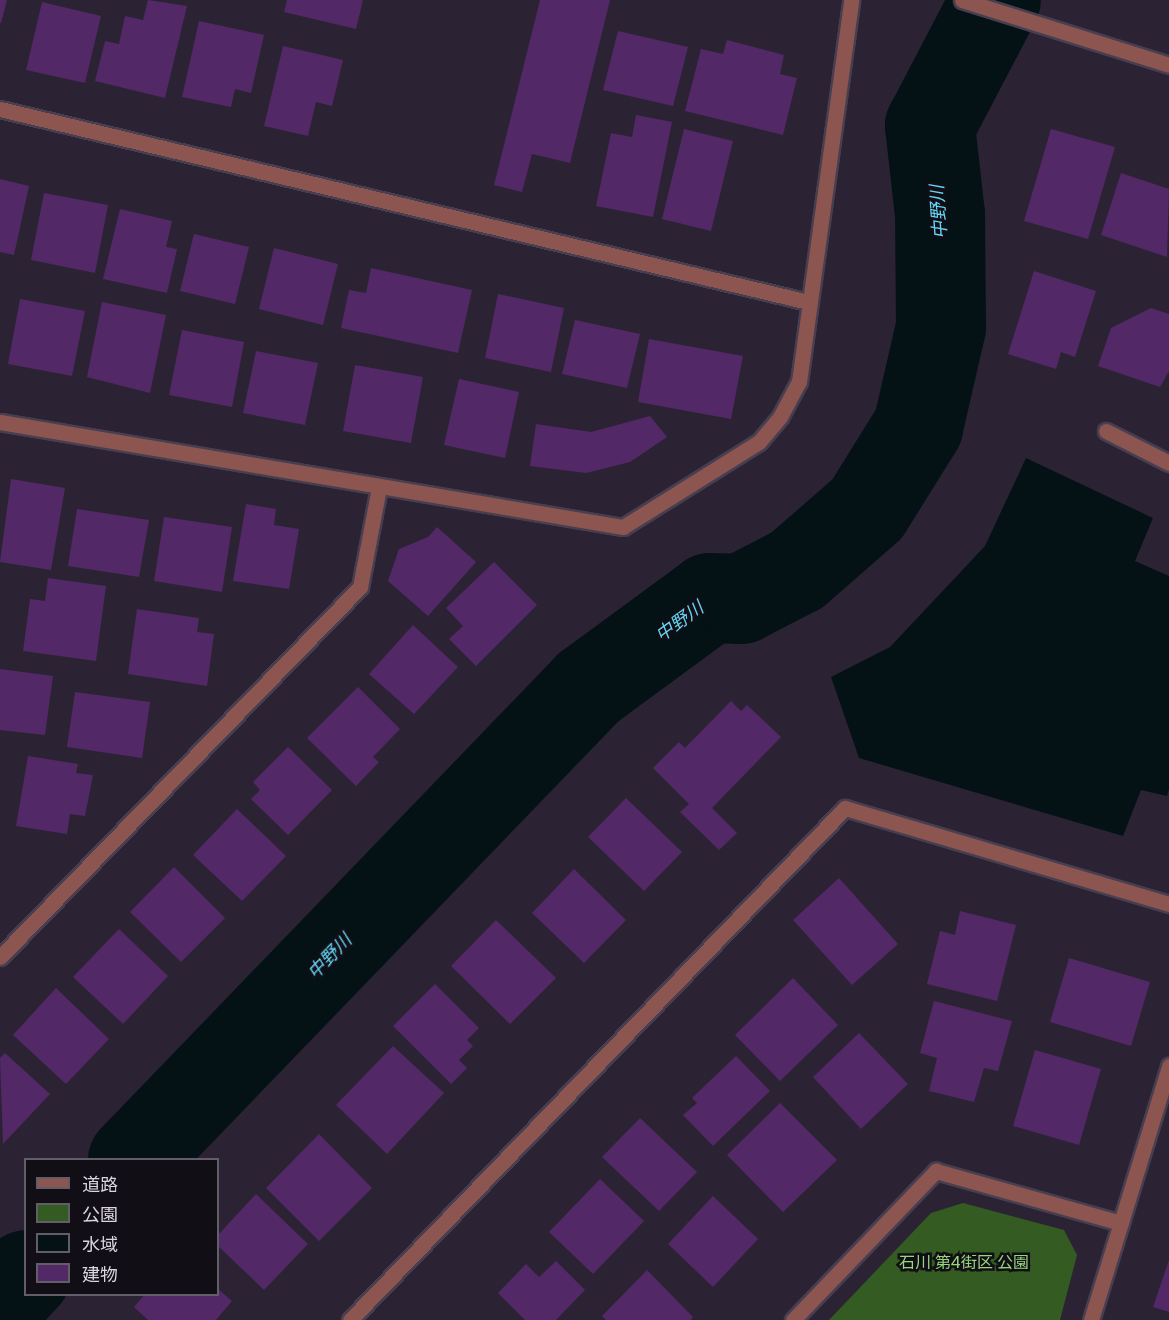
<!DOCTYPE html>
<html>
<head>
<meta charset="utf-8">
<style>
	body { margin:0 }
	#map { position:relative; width:1169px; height:1320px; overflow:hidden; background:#2b2334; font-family:"Golos Text","Noto Sans JP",sans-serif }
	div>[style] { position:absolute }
	.green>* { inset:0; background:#335b22 }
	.water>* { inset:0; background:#041216 }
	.river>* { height:90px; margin:-45px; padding:0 45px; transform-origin:45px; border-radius:45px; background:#041216 }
	.building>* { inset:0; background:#522866 }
	.roads { filter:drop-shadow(2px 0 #473f50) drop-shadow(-2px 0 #473f50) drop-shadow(0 2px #473f50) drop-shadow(0 -2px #473f50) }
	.minor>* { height:15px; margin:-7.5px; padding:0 7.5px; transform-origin:7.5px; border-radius:7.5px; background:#8d554f }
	span { translate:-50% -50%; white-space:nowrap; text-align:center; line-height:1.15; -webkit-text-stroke:5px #120e16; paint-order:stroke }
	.park-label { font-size:16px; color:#94d77b }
	.water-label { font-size:18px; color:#63d7f5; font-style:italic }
	.legend { position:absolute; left:24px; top:1158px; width:195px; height:138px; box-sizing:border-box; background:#120e16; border:2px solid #625e67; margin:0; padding:8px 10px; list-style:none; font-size:18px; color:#dad5e1 }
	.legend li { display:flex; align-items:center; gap:12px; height:30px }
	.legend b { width:30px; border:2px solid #625e67 }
</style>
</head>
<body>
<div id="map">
	<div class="green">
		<i style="clip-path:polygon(963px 1203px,1064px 1230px,1077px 1255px,1060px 1320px,829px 1320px,931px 1213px)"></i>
	</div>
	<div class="water">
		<i style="clip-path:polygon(1026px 458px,1153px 518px,1135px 561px,1169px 576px,1169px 789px,1167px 796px,1141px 790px,1123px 836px,859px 758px,831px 677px,890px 647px,985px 546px)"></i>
	</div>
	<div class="river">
		<i style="left:133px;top:1160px;width:657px;rotate:-46.05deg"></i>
		<i style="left:589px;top:687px;width:150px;rotate:-36.3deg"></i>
		<i style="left:710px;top:598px;width:31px;rotate:2deg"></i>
		<i style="left:741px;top:599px;width:63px;rotate:-27.4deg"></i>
		<i style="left:797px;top:570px;width:93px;rotate:-41.1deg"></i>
		<i style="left:867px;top:509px;width:97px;rotate:-58.1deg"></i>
		<i style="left:918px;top:427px;width:103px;rotate:-77deg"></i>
		<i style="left:941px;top:327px;width:112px;rotate:-90.5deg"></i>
		<i style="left:940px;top:215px;width:90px;rotate:-96.4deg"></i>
		<i style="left:930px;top:126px;width:142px;rotate:-62.4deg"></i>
		<i style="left:0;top:1303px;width:38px;rotate:-47deg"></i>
	</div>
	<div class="building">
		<i style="clip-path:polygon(0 0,7px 0,1px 23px,0 23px)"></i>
		<i style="clip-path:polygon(148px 0,187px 6px,165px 98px,95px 81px,105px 41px,119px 44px,125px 16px,143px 20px)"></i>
		<i style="clip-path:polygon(287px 0,363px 0,356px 29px,284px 12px)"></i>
		<i style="clip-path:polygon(540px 0,610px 0,570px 163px,532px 154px,522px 192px,494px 185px)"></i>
		<i style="clip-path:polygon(42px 2px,101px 16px,85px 83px,26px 70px)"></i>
		<i style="clip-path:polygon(199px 21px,264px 35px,251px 93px,235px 89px,231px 107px,182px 97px)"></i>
		<i style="clip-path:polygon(618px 31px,688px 47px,673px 106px,603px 90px)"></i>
		<i style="clip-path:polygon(727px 40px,784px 55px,780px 74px,797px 78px,783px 135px,685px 111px,701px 49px,723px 54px)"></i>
		<i style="clip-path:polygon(283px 46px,343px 60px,332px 106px,316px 102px,308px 136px,264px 126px)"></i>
		<i style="clip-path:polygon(636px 115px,672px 122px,653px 217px,596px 206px,611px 133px,632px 137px)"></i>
		<i style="clip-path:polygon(684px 129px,733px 141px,711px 231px,662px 219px)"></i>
		<i style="clip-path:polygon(1051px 129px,1115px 147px,1088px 239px,1024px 221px)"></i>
		<i style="clip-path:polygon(1121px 173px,1169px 189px,1167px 257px,1101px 235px)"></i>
		<i style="clip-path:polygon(0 179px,29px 186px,14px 255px,0 252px)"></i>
		<i style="clip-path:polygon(44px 193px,108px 205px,95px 273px,31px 260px)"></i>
		<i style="clip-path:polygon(120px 209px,172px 221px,166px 247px,177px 249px,167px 293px,103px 279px)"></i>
		<i style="clip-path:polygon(194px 234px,249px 247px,235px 304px,180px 291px)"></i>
		<i style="clip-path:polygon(274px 248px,338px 264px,323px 325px,259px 309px)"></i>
		<i style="clip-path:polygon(371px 268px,472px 290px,458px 353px,341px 328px,349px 290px,366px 293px)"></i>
		<i style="clip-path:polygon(1034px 271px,1096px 291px,1075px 357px,1061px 352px,1056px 369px,1008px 354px)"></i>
		<i style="clip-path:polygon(498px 294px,564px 308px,551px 372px,485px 358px)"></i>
		<i style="clip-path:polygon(20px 299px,85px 311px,72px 376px,8px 364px)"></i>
		<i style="clip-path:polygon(102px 302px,166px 315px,150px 393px,87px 377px)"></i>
		<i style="clip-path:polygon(1151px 308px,1169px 314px,1169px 371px,1160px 387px,1098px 366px,1111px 328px)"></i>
		<i style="clip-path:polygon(575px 320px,640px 334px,627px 388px,562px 374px)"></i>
		<i style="clip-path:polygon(182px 330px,244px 342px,232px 407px,169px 395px)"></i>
		<i style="clip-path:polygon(649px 339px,743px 356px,731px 419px,638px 402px)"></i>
		<i style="clip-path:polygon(256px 351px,318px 363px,305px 425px,243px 413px)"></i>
		<i style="clip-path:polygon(355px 365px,423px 377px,411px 443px,343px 431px)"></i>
		<i style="clip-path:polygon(459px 379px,519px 392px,505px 458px,444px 445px)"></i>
		<i style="clip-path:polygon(650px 416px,667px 437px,630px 462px,586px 473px,530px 466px,536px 424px,591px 432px)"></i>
		<i style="clip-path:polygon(11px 479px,65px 488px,51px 570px,0 562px)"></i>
		<i style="clip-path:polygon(246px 504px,276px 509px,274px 525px,299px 529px,289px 589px,233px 581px)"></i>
		<i style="clip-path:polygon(77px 509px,149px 520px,139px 577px,68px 566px)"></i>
		<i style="clip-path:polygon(164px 517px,232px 527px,222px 592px,154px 581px)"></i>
		<i style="clip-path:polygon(437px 527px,476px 562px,428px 616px,388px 581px,399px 549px,428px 537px)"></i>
		<i style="clip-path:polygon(494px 562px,537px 605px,476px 666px,449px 639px,463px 626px,446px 608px)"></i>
		<i style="clip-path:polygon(48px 578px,106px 586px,96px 661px,23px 651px,30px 599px,45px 601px)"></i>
		<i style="clip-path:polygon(137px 609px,199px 618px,197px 632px,214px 634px,207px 686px,128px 674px)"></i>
		<i style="clip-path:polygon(413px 625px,458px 667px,414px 714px,369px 674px)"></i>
		<i style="clip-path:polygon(0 669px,53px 676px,45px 735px,0 730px)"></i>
		<i style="clip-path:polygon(358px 687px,400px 729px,373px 757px,379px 762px,356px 786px,307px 738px)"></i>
		<i style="clip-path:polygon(75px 692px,150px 702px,142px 758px,67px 747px)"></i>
		<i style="clip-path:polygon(731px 701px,741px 711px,747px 705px,781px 737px,712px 808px,737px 833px,719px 850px,680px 812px,689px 804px,653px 768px,679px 742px,685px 748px)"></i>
		<i style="clip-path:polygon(288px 747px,332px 790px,288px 835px,251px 799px,260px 790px,253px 782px)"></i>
		<i style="clip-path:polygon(28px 756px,78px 764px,76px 773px,93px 775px,85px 816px,70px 814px,67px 834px,16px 826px)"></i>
		<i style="clip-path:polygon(626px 798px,682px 852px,644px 891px,588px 837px)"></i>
		<i style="clip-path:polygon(237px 809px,286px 856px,242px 901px,193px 855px)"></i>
		<i style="clip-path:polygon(174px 867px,225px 918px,181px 962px,130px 912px)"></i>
		<i style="clip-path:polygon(574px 869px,626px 920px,584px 963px,532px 913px)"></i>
		<i style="clip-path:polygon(839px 878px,898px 944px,852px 985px,793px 920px)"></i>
		<i style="clip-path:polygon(960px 911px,1016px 925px,997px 1001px,927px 984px,940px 931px,955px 935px)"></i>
		<i style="clip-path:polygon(496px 920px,556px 978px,510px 1024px,451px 966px)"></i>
		<i style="clip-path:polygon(119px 929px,168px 976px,123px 1024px,73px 977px)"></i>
		<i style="clip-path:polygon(1069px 958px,1150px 982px,1131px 1046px,1050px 1022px)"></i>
		<i style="clip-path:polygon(793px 978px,838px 1025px,780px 1081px,735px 1035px)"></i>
		<i style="clip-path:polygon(435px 984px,479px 1028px,467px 1040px,473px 1046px,459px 1060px,467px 1068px,451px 1084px,393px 1026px)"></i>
		<i style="clip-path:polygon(56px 988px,109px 1039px,66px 1084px,13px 1035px)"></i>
		<i style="clip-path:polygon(934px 1001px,1012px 1021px,998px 1071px,984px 1068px,974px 1102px,929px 1091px,937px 1058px,920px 1053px)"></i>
		<i style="clip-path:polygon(859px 1033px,908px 1084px,861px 1129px,813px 1077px)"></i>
		<i style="clip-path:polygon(393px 1046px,444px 1093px,387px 1154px,336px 1105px)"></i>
		<i style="clip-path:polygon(1035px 1050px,1101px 1069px,1079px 1145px,1013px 1126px)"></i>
		<i style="clip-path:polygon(5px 1053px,50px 1094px,3px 1144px,0 1058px)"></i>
		<i style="clip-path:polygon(736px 1056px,770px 1091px,713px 1146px,683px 1115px,697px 1103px,692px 1098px)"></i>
		<i style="clip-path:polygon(780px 1103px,837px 1160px,783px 1212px,727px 1155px)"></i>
		<i style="clip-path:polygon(640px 1118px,697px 1172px,659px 1211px,602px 1157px)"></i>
		<i style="clip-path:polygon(319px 1134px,372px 1188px,319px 1241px,266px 1188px)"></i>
		<i style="clip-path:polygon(600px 1179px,644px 1221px,593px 1274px,549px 1232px)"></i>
		<i style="clip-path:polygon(256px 1194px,308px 1244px,264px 1290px,218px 1246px,218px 1235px)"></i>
		<i style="clip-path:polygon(713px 1196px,758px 1239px,713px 1287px,668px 1244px)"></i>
		<i style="clip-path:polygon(1169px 1260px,1169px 1312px,1153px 1307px)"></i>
		<i style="clip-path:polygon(556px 1261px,585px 1290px,556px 1320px,525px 1320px,498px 1293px,526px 1264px,539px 1277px)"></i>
		<i style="clip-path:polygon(647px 1270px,693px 1317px,691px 1320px,606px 1320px,602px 1316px)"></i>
		<i style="clip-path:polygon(218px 1289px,232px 1301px,216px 1320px,148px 1320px,134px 1307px,145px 1294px,218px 1294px)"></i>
	</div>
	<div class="roads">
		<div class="minor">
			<i style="left:962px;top:0;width:217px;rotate:17.4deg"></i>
			<i style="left:0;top:109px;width:831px;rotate:13.43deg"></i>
			<i style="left:0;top:422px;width:632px;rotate:9.57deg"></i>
			<i style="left:623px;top:527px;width:160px;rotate:-32deg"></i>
			<i style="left:759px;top:442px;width:33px;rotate:-50deg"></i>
			<i style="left:780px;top:417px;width:40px;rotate:-62deg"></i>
			<i style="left:799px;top:382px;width:386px;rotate:-82.2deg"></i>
			<i style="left:1106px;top:431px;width:71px;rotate:26.9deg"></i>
			<i style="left:0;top:957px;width:516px;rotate:-45.78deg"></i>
			<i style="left:360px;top:587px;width:102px;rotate:-79.2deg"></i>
			<i style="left:350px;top:1320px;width:712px;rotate:-45.97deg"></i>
			<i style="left:845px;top:808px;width:338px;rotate:16.5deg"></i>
			<i style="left:793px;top:1320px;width:207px;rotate:-46.2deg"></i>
			<i style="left:936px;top:1171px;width:192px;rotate:15.7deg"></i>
			<i style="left:1091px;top:1320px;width:266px;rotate:-72.9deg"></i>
		</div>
	</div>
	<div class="park-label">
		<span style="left:964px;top:1262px">石川 第4街区 公園</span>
	</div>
	<div class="water-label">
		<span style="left:938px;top:212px;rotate:-94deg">中野川</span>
		<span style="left:679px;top:621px;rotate:-36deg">中野川</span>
		<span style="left:329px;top:956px;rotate:-46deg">中野川</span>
	</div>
	<ul class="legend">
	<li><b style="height:8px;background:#8d554f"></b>道路</li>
	<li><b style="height:16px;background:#335b22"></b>公園</li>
	<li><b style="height:16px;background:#041216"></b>水域</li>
	<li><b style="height:16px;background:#522866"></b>建物</li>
	</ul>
</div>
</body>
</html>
